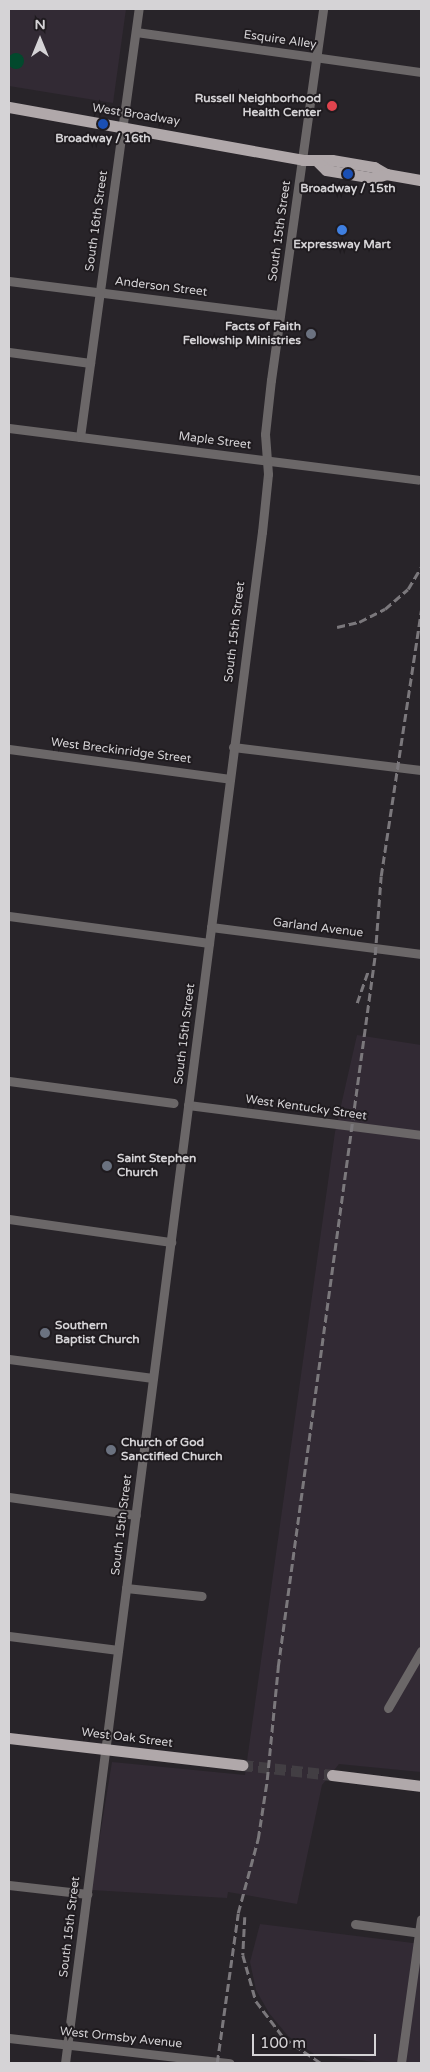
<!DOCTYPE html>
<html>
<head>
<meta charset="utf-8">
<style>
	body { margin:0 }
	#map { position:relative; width:430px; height:2072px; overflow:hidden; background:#282429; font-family:"Varela Round",sans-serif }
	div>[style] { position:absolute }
	.built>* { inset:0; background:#322a34 }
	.green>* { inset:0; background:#02492d }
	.round { border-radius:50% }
	.major-tunnel>* { height:11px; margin-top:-5.5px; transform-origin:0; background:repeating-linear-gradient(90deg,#423e43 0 11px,transparent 0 16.5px) }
	.minor>* { height:9px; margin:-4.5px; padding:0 4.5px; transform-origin:4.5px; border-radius:4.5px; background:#6b6768 }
	.major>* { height:11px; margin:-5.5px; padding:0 5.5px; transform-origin:5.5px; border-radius:5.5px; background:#b0a8aa }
	.rail>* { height:2.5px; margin-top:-1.25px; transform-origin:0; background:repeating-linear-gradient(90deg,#7b787c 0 8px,transparent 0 12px) }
	.dots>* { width:14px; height:14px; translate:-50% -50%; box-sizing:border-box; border:2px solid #1f1b1f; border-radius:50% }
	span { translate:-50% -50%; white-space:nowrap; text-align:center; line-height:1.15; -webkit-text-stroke:4px #1f1b1f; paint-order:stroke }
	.street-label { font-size:12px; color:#d5d3d6 }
	.poi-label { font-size:12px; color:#d5d3d6; font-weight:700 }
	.right { translate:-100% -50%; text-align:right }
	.left { translate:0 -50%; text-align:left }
	.frame { position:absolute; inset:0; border:10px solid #d5d3d6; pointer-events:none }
	.north { position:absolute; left:15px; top:15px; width:50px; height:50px; -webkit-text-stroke:4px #1f1b1f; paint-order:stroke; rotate:0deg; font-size:14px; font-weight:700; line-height:20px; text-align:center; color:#d5d3d6 }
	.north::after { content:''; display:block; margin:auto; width:18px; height:22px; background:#d5d3d6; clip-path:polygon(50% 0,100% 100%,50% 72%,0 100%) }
	.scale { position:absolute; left:252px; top:2034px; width:124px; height:22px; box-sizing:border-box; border:2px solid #d5d3d6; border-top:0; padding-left:6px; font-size:15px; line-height:18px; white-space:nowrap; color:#d5d3d6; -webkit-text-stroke:4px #1f1b1f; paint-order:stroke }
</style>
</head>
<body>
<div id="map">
	<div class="built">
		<i style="clip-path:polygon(9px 9px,126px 9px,113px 103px,9px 86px)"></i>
		<i style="clip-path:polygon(357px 1035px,421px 1045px,421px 1772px,339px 1764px,322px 1785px,297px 1904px,228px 1892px,227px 1898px,91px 1890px,112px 1762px,245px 1775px,335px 1132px)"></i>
		<i style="clip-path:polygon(260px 1924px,421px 1944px,421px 2063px,381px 2063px,314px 2054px,288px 2036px,269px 2013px,256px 1990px,250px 1962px)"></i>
	</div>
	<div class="green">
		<i class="round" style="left:8px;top:53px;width:16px;height:16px"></i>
	</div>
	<div class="major-tunnel">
		<i style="left:242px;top:1765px;width:91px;rotate:6.3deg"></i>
	</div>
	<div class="minor">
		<i style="left:136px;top:32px;width:288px;rotate:8deg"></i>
		<i style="left:9px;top:281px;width:273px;rotate:7.2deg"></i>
		<i style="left:9px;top:352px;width:82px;rotate:7.7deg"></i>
		<i style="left:9px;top:428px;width:412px;rotate:7.2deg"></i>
		<i style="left:80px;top:437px;width:432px;rotate:-82.2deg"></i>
		<i style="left:233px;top:747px;width:189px;rotate:7deg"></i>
		<i style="left:9px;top:749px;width:223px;rotate:7.7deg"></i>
		<i style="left:9px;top:916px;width:202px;rotate:7.7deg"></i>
		<i style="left:211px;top:927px;width:212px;rotate:7.3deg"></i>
		<i style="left:9px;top:1081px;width:166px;rotate:7.6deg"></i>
		<i style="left:188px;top:1105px;width:235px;rotate:7.3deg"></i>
		<i style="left:9px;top:1219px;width:164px;rotate:8.1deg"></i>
		<i style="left:9px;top:1359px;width:145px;rotate:7.5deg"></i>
		<i style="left:9px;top:1497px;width:128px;rotate:8.1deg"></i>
		<i style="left:126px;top:1588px;width:76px;rotate:6deg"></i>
		<i style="left:9px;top:1636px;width:110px;rotate:7.3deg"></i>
		<i style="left:388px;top:1708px;width:66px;rotate:-59.9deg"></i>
		<i style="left:9px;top:1885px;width:79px;rotate:6.6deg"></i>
		<i style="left:355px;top:1924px;width:67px;rotate:7.8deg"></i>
		<i style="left:9px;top:2038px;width:222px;rotate:6.5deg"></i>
		<i style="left:65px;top:2063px;width:1544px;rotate:-82.67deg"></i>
		<i style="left:262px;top:532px;width:58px;rotate:-84.1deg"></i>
		<i style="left:268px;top:474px;width:40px;rotate:-94.3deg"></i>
		<i style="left:265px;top:434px;width:54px;rotate:-83.7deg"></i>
		<i style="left:271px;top:380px;width:375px;rotate:-82deg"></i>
		<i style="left:401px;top:2063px;width:145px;rotate:-82.1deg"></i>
	</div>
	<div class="major">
		<i style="left:9px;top:107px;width:299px;rotate:10.2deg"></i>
		<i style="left:303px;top:160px;width:29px"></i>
		<i style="left:332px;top:160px;width:43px;rotate:9.5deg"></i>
		<i style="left:374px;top:167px;width:14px;rotate:30deg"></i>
		<i style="left:386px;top:174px;width:36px;rotate:10deg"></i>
		<i style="left:318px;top:162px;width:11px;rotate:45deg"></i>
		<i style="left:326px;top:170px;width:49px;rotate:9.5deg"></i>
		<i style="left:374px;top:178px;width:13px;rotate:-18deg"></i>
		<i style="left:9px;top:1738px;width:235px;rotate:6.6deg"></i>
		<i style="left:332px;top:1775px;width:90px;rotate:7deg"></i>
	</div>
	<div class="rail">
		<i style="left:337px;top:627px;width:23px;rotate:-13deg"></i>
		<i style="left:359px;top:622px;width:29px;rotate:-27deg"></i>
		<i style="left:385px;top:609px;width:30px;rotate:-41deg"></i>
		<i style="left:408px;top:589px;width:26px;rotate:-59deg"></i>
		<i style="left:357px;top:1003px;width:34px;rotate:-71deg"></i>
		<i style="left:245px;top:1917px;width:38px;rotate:93deg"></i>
		<i style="left:243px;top:1955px;width:48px;rotate:74.2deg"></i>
		<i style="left:256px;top:2001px;width:46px;rotate:52.9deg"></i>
		<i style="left:284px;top:2038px;width:45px;rotate:34deg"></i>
		<i style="left:217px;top:2063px;width:151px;rotate:-82deg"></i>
		<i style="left:238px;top:1913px;width:77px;rotate:-74.9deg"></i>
		<i style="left:258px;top:1839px;width:60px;rotate:-81.3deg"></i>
		<i style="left:267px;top:1780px;width:114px;rotate:-84.4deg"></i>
		<i style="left:278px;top:1667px;width:719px;rotate:-82.24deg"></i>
		<i style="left:375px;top:955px;width:79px;rotate:-85.7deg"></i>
		<i style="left:381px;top:876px;width:269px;rotate:-81.4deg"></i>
	</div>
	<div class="dots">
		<i style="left:332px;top:106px;background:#e0444e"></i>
		<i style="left:103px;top:124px;background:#1a4fb4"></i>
		<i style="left:348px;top:174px;background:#1a4fb4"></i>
		<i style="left:342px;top:230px;background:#3f7fe0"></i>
		<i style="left:311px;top:334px;background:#6b7280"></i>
		<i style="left:107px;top:1166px;background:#6b7280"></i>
		<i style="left:45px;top:1333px;background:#6b7280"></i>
		<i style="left:111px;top:1450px;background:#6b7280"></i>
	</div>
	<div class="street-label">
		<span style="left:280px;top:40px;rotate:8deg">Esquire Alley</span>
		<span style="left:136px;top:115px;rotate:9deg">West Broadway</span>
		<span style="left:97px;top:221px;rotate:-82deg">South 16th Street</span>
		<span style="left:280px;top:231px;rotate:-82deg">South 15th Street</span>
		<span style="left:161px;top:287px;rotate:7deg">Anderson Street</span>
		<span style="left:215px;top:441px;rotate:7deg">Maple Street</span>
		<span style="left:235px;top:632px;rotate:-83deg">South 15th Street</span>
		<span style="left:121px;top:751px;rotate:7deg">West Breckinridge Street</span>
		<span style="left:318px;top:928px;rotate:7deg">Garland Avenue</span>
		<span style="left:185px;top:1034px;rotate:-83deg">South 15th Street</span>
		<span style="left:306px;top:1108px;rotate:8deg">West Kentucky Street</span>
		<span style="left:122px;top:1525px;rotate:-83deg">South 15th Street</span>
		<span style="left:127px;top:1738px;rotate:7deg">West Oak Street</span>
		<span style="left:70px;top:1927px;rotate:-83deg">South 15th Street</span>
		<span style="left:121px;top:2038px;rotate:6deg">West Ormsby Avenue</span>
	</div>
	<div class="poi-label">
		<span class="right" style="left:321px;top:106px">Russell Neighborhood<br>Health Center</span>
		<span style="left:103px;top:139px">Broadway / 16th</span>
		<span style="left:348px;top:189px">Broadway / 15th</span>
		<span style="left:342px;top:245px">Expressway Mart</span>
		<span class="right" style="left:301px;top:334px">Facts of Faith<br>Fellowship Ministries</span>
		<span class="left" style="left:117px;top:1166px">Saint Stephen<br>Church</span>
		<span class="left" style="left:55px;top:1333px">Southern<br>Baptist Church</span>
		<span class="left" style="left:121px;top:1450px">Church of God<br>Sanctified Church</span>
	</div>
	<div class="frame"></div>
	<div class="north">N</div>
	<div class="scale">100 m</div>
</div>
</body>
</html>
